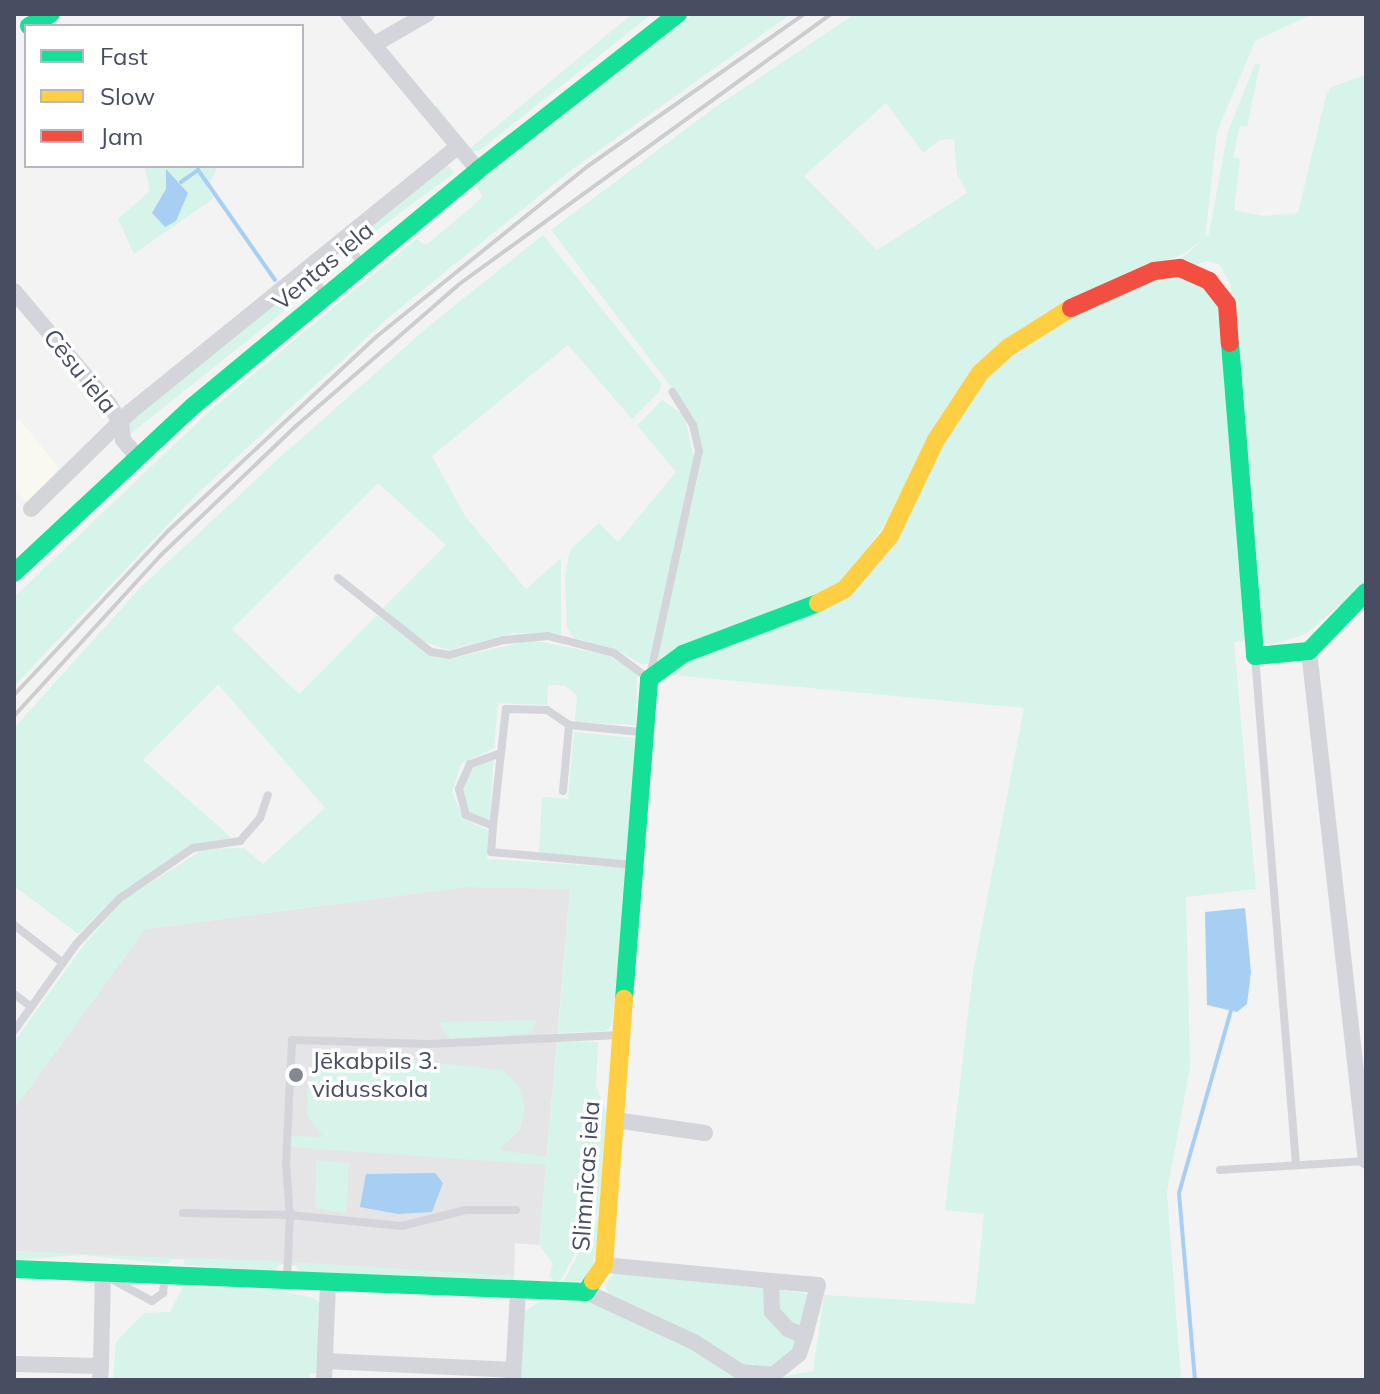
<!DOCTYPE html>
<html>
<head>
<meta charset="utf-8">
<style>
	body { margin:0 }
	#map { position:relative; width:1380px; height:1394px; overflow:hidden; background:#f3f3f3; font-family:Mulish,sans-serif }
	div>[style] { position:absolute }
	.commercial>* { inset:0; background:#f9f9ef }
	.education>* { inset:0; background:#e5e4e6 }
	.green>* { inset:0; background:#d6f4ea }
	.water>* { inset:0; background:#a7cff4 }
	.stream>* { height:4px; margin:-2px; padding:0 2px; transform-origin:2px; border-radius:2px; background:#a7cff4 }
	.lane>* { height:8px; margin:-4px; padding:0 4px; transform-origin:4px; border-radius:4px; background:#d4d5da }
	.street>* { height:16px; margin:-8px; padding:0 8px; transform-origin:8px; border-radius:8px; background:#d4d5da }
	.fast>* { height:18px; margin:-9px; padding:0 9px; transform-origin:9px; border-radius:9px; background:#16e098 }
	.slow>* { height:18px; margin:-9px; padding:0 9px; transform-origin:9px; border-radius:9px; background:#ffcf43 }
	.jam>* { height:18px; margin:-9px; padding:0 9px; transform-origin:9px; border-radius:9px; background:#f24e42 }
	.rail>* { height:4px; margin:-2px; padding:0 2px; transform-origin:2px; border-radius:2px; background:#cccdd0 }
	.dots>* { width:22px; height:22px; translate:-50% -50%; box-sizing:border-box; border:4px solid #fff; border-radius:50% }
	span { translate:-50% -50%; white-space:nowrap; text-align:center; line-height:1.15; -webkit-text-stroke:7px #fff; paint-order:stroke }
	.street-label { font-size:24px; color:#474e62 }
	.poi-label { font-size:24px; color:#474e62 }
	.left { translate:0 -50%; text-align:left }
	.frame { position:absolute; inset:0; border:16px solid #474e62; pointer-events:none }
	.legend { position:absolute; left:24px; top:24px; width:280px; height:144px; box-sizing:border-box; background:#fff; border:2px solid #b5b8c0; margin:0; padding:10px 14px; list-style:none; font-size:24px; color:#474e62 }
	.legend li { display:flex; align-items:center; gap:16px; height:40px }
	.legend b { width:40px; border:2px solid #b5b8c0 }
</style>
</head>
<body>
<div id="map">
	<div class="commercial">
		<i style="clip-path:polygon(19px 419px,59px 468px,28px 503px,14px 489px,14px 424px)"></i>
	</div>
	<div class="education">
		<i style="clip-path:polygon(466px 887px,570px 889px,539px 1245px,515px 1243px,514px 1276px,14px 1251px,14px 1109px,145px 929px)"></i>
	</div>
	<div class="green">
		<i style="clip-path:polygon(632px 14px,652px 14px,479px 151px,471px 151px,435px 109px,436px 105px,470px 148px)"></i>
		<i style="clip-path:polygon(693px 14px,791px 14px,574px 168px,388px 318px,198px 493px,14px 686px,14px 597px,213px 408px,416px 239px,426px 245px,473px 206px,483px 196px,475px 186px)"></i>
		<i style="clip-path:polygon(evenodd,855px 14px,1312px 14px,1255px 41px,1217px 132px,1205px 238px,1186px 252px,1017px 335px,840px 588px,656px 665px,701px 463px,699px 433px,685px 405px,551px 230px,714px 108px,855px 14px,886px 103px,923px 153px,940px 140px,954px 139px,957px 174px,967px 193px,877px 250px,804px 176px,886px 103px)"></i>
		<i style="clip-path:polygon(1255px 64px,1260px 64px,1247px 127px,1240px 126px,1233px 157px,1240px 159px,1234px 210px,1263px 216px,1298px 213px,1326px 96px,1331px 87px,1366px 75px,1366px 583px,1306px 634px,1270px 645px,1265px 643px,1256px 614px,1231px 285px,1219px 264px,1206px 261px,1194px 266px,1180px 260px,1209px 234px,1228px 131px)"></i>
		<i style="clip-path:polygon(446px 163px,454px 173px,353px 248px,350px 242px)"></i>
		<i style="clip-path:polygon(144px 166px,218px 166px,207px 188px,214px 198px,134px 254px,118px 219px,150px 191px)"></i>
		<i style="clip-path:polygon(543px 235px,661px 383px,660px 391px,632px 419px,568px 345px,432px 456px,465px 516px,526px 589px,561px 558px,561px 634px,513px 633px,449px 650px,419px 640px,383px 608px,446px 545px,378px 483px,232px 629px,299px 694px,377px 615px,425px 652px,454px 658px,531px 640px,608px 655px,637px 672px,636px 725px,575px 722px,577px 695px,565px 686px,548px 685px,547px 705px,498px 703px,494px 748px,461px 764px,452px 793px,464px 819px,489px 831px,487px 859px,627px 868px,612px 1024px,606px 1031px,558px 1033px,570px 889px,466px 887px,145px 929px,14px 1109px,14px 1042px,87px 941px,126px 898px,204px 849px,244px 848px,263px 864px,325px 808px,218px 684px,143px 760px,232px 838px,193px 844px,119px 894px,78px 934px,14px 886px,14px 728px,140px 588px,278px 459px,429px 326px)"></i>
		<i style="clip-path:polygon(1189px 275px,1220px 304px,1246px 640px,1234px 642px,1256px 889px,1186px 897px,1190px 1067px,1167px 1192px,1181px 1380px,764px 1380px,813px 1371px,824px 1295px,975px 1304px,984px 1214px,945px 1210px,973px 972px,1024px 708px,672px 675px,686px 659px,831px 605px,921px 483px,985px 375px,1115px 290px)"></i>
		<i style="clip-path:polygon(304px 277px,311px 282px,308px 292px,129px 435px,128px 421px)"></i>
		<i style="clip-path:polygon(662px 400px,684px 415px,694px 458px,648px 664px,641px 664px,617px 650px,574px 638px,567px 628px,565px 577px,570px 550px,599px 523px,618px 542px,676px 472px,637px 425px)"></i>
		<i style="clip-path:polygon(574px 732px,635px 738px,627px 860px,539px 853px,542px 797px,568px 799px)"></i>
		<i style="clip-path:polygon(494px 757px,489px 822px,470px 814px,461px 796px,465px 777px,475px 765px)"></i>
		<i style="clip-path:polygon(536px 1020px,532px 1032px,523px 1034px,451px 1039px,441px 1029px,441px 1022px)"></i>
		<i style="clip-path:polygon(557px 1041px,598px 1042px,596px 1087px,606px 1111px,599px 1209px,558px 1285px,549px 1276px,553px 1264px,539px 1245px,546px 1165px,290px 1147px,291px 1136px,323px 1137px,307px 1115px,308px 1082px,323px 1063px,352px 1054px,503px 1070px,519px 1086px,525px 1108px,520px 1130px,499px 1150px,547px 1157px)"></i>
		<i style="clip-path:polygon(316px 1160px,349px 1163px,346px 1213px,315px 1208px)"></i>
		<i style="clip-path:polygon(602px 1210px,591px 1278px,560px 1288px)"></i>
		<i style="clip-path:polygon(14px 1251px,174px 1258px,168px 1264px,82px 1255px,14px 1260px)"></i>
		<i style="clip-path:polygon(185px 1258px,283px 1261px,274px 1271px,184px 1265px)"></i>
		<i style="clip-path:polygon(293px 1262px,514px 1276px,514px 1284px,300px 1272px)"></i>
		<i style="clip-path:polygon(615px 1271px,765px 1289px,797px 1343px,794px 1357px,762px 1371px,752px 1363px,745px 1369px,608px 1296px,606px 1285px)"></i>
		<i style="clip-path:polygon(183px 1287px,275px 1290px,314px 1298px,320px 1303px,318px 1373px,310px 1373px,309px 1380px,113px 1380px,116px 1342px,144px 1313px,170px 1312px)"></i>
		<i style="clip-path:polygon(779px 1290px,810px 1294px,799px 1327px,777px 1315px)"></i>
		<i style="clip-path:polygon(569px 1300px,594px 1303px,676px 1340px,740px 1380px,518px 1380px,524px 1312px,539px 1302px)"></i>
	</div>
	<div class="water">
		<i style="clip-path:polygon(166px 169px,188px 193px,176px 221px,165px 227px,152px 213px,166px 189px)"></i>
		<i style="clip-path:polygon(1245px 908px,1251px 972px,1247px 1004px,1237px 1012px,1207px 1005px,1205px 912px)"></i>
		<i style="clip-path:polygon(435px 1173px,443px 1183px,432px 1212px,398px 1214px,360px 1207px,366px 1174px)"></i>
	</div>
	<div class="stream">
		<i style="left:181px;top:182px;width:21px;rotate:-35deg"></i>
		<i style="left:198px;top:170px;width:134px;rotate:55deg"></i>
		<i style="left:1195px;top:1380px;width:188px;rotate:-94.9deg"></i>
		<i style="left:1179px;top:1193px;width:190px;rotate:-74.1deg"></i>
	</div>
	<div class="lane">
		<i style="left:341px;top:238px;width:31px;rotate:50deg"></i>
		<i style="left:304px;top:269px;width:30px;rotate:49deg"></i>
		<i style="left:338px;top:578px;width:119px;rotate:38.5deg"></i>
		<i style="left:431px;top:652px;width:18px;rotate:9deg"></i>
		<i style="left:449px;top:655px;width:57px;rotate:-15.3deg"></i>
		<i style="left:504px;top:640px;width:44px;rotate:-5.2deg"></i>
		<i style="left:548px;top:636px;width:68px;rotate:14.4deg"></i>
		<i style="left:614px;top:653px;width:42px;rotate:36.3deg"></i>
		<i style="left:1255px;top:656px;width:511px;rotate:85.39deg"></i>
		<i style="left:651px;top:671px;width:225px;rotate:-77.7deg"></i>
		<i style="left:699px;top:451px;width:27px;rotate:-103deg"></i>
		<i style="left:693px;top:425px;width:39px;rotate:-122deg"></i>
		<i style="left:498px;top:754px;width:30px;rotate:160deg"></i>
		<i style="left:470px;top:764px;width:27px;rotate:114deg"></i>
		<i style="left:459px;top:789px;width:27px;rotate:75deg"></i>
		<i style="left:466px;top:815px;width:29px;rotate:22deg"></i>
		<i style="left:493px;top:826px;width:26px;rotate:94deg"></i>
		<i style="left:491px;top:852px;width:144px;rotate:5.2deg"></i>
		<i style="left:563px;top:791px;width:66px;rotate:-84.8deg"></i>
		<i style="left:493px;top:826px;width:118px;rotate:-83.7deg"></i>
		<i style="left:506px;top:709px;width:41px;rotate:1.4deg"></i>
		<i style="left:547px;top:710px;width:27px;rotate:34deg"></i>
		<i style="left:569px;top:725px;width:72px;rotate:5.6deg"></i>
		<i style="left:14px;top:925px;width:62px;rotate:37.8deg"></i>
		<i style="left:14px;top:994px;width:21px;rotate:37deg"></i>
		<i style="left:14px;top:1031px;width:108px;rotate:-54.4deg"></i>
		<i style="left:77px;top:943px;width:62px;rotate:-46.3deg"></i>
		<i style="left:120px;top:898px;width:88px;rotate:-34.4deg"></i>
		<i style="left:193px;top:848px;width:48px;rotate:-8.5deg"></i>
		<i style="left:240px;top:841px;width:30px;rotate:-49deg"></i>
		<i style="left:260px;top:818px;width:24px;rotate:-71deg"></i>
		<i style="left:1220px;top:1170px;width:146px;rotate:-3.5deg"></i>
		<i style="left:516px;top:1210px;width:50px;rotate:180deg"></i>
		<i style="left:466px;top:1210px;width:66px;rotate:166deg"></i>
		<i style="left:402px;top:1226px;width:113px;rotate:-174.4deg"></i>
		<i style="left:290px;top:1215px;width:51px;rotate:-94.5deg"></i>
		<i style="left:286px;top:1164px;width:124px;rotate:-87.2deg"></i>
		<i style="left:292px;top:1040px;width:137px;rotate:1.7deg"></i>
		<i style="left:429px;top:1044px;width:191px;rotate:-2.7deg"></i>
		<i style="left:183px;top:1213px;width:107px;rotate:1.1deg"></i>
		<i style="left:290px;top:1215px;width:65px;rotate:92.6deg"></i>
		<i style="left:113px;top:1280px;width:44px;rotate:28.3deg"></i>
		<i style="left:152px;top:1301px;width:14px;rotate:-36deg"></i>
		<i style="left:163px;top:1293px;width:18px;rotate:-84deg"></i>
	</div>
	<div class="street">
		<i style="left:348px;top:14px;width:203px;rotate:50.2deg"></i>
		<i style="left:375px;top:44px;width:60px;rotate:-30deg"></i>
		<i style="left:14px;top:291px;width:148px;rotate:49.9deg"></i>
		<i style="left:109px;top:404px;width:22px;rotate:58deg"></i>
		<i style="left:121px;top:423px;width:17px;rotate:83deg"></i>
		<i style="left:123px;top:440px;width:20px;rotate:49deg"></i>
		<i style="left:31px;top:509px;width:139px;rotate:-44.4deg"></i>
		<i style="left:130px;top:412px;width:422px;rotate:-39deg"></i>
		<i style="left:1309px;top:651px;width:513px;rotate:83.62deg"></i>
		<i style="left:615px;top:1120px;width:91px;rotate:8.2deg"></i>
		<i style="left:771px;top:1281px;width:47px;rotate:4.9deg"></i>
		<i style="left:818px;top:1285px;width:53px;rotate:104.3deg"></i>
		<i style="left:586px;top:1292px;width:119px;rotate:24.8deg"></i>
		<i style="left:694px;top:1342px;width:56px;rotate:32.6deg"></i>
		<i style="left:741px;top:1372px;width:32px;rotate:5deg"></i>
		<i style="left:773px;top:1375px;width:33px;rotate:-39deg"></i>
		<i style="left:799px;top:1354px;width:19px;rotate:-72deg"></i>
		<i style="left:805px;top:1336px;width:18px;rotate:-158deg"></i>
		<i style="left:788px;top:1329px;width:23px;rotate:-133deg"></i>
		<i style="left:772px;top:1312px;width:31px;rotate:-92deg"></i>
		<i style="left:771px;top:1281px;width:168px;rotate:-174.5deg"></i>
		<i style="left:325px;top:1361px;width:188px;rotate:2.7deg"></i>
		<i style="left:14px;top:1364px;width:87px;rotate:1.3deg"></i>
		<i style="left:101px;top:1366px;width:14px;rotate:94deg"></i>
		<i style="left:101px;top:1366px;width:94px;rotate:-88.8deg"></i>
		<i style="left:513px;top:1379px;width:86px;rotate:-86.7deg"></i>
		<i style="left:324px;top:1380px;width:97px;rotate:-87.6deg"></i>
	</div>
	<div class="fast">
		<i style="left:29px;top:26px;width:25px;rotate:-29deg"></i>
		<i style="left:1230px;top:343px;width:314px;rotate:85.4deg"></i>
		<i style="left:1255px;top:656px;width:54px;rotate:-5.3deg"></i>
		<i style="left:1309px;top:651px;width:82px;rotate:-46deg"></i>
		<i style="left:14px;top:573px;width:243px;rotate:-43deg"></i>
		<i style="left:192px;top:407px;width:371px;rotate:-39.6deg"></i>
		<i style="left:478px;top:170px;width:254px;rotate:-38deg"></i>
		<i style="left:624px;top:999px;width:321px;rotate:-85.5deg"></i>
		<i style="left:649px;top:679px;width:42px;rotate:-36.3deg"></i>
		<i style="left:683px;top:654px;width:144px;rotate:-20.7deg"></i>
		<i style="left:14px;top:1269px;width:572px;rotate:2.3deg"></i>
		<i style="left:586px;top:1292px;width:13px;rotate:-58deg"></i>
	</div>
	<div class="slow">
		<i style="left:818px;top:603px;width:30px;rotate:-27deg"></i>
		<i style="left:845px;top:589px;width:70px;rotate:-49.7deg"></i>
		<i style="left:890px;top:536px;width:106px;rotate:-64.4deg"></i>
		<i style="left:936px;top:440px;width:80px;rotate:-56.7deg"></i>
		<i style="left:980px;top:373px;width:39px;rotate:-42deg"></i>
		<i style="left:1009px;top:347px;width:73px;rotate:-32.2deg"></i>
		<i style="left:593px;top:1281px;width:19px;rotate:-55deg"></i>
		<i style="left:604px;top:1265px;width:267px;rotate:-85.7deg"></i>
	</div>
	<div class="jam">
		<i style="left:1071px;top:308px;width:91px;rotate:-24deg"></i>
		<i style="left:1154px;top:271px;width:26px;rotate:-7deg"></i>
		<i style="left:1180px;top:268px;width:32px;rotate:24deg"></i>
		<i style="left:1209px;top:281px;width:29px;rotate:52deg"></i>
		<i style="left:1227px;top:304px;width:39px;rotate:86deg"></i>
	</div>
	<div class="rail">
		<i style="left:14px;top:695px;width:226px;rotate:-46.8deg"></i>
		<i style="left:169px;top:530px;width:283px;rotate:-43deg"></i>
		<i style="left:376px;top:337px;width:272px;rotate:-38.9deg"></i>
		<i style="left:588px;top:166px;width:264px;rotate:-35.1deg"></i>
		<i style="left:14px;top:716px;width:218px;rotate:-47.6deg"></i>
		<i style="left:161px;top:555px;width:187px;rotate:-43.7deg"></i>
		<i style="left:296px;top:426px;width:215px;rotate:-41deg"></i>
		<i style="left:458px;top:285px;width:461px;rotate:-36deg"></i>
	</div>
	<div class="dots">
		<i style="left:296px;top:1075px;background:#838895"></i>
	</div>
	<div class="street-label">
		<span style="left:323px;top:266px;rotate:-40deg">Ventas iela</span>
		<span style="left:80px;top:371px;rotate:51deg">Cēsu iela</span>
		<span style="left:586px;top:1176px;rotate:-86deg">Slimnīcas iela</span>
	</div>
	<div class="poi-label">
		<span class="left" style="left:312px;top:1075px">Jēkabpils 3.<br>vidusskola</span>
	</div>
	<div class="frame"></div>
	<ul class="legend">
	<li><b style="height:10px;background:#16e098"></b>Fast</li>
	<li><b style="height:10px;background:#ffcf43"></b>Slow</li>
	<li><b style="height:10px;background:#f24e42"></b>Jam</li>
	</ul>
</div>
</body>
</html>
